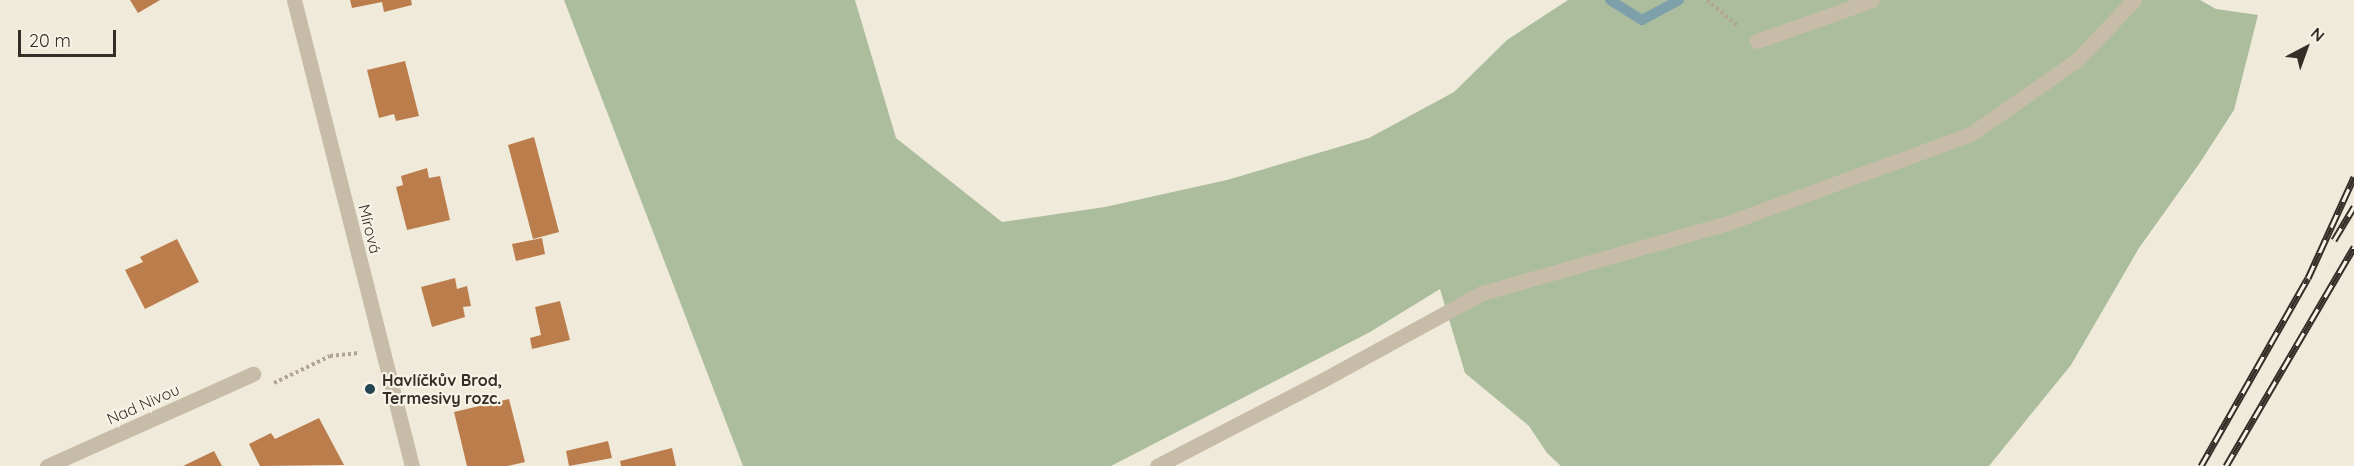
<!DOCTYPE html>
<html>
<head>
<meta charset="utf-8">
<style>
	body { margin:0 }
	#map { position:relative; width:2354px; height:466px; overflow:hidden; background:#f0eadb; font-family:Quicksand,sans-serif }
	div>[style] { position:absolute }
	.green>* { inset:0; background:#acbd9d }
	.stream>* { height:10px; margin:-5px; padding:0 5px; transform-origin:5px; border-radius:5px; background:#7da0aa }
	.building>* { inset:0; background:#bc7d4d }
	.path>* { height:4px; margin-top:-2px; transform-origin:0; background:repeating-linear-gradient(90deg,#b2a693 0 3px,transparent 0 6px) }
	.service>* { height:15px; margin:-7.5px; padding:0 7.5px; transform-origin:7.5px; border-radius:7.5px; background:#c7bca8 }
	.minor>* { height:15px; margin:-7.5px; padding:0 7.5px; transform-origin:7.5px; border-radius:7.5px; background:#c7bca8 }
	.tertiary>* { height:15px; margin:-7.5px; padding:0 7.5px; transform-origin:7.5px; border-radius:7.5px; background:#c7bca8 }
	.rail>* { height:7px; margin-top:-3.5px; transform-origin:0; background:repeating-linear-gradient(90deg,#f8f3e7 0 14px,#342e28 0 28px); box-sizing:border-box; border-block:2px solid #342e28 }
	.dots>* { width:16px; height:16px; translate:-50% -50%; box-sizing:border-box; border:3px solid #f8f3e7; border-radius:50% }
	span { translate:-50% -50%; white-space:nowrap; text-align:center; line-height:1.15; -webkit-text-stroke:4.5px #f8f3e7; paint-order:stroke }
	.street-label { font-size:16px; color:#342e28 }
	.poi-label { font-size:16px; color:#342e28; font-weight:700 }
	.left { translate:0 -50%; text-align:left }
	.north { position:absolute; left:2276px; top:18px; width:60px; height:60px; -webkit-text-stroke:4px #f8f3e7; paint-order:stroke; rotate:41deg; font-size:16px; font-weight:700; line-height:24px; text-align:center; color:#342e28 }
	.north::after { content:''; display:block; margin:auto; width:21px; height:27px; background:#342e28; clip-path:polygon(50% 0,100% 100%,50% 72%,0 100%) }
	.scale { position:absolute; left:18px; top:30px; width:98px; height:27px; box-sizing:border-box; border:3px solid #342e28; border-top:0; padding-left:8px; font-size:18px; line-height:21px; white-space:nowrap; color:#342e28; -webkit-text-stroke:4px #f8f3e7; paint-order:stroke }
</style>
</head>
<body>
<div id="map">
	<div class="green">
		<i style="clip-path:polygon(564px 0,855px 0,896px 138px,1002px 222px,1105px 207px,1227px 180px,1369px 138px,1454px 92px,1507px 40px,1568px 0,2200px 0,2216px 9px,2258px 15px,2234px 110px,2199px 164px,2139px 248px,2071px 365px,1989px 466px,1561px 466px,1547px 453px,1529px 426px,1465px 373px,1440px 289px,1370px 332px,1111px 466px,743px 466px)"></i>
	</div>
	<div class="stream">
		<i style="left:1610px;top:0;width:38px;rotate:32deg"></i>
		<i style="left:1642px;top:20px;width:42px;rotate:-28.4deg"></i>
	</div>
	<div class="building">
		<i style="clip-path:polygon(130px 0,160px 0,138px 13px)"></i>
		<i style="clip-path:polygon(350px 0,411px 0,412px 5px,384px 12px,382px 2px,352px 8px)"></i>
		<i style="clip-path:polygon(405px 61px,419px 116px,396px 121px,394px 114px,379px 118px,367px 70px)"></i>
		<i style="clip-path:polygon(534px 137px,559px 232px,533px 239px,508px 145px)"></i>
		<i style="clip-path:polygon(427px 168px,429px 178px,440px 176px,450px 220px,407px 230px,396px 187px,403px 185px,401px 176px)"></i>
		<i style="clip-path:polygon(542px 238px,545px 254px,516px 261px,512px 244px)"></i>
		<i style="clip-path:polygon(177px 239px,199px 282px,145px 309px,125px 270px,143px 262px,140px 257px)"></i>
		<i style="clip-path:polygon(455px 278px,457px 289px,467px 286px,471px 306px,463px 307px,465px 317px,432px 327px,421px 287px)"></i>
		<i style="clip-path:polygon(560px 301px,570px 340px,532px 349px,530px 338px,541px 335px,535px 307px)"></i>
		<i style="clip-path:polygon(509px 399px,525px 462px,508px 466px,467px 466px,454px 412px)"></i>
		<i style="clip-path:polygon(319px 418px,344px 465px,260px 466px,249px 444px,271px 433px,275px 439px)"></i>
		<i style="clip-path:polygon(608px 441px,612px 458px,569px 466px,566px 451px)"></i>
		<i style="clip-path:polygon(672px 448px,676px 466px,621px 466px,620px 461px)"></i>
		<i style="clip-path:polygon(214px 451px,222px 466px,183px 466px)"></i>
	</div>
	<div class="path">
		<i style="left:1707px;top:0;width:40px;rotate:40deg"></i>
		<i style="left:274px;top:383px;width:62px;rotate:-25.7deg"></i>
		<i style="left:330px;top:356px;width:29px;rotate:-6deg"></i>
	</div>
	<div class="service">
		<i style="left:1757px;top:41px;width:122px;rotate:-19.6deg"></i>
		<i style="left:1157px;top:466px;width:185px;rotate:-27.4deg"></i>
		<i style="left:1321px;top:381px;width:183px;rotate:-28.7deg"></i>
		<i style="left:1482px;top:293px;width:253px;rotate:-15.9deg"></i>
		<i style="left:1725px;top:224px;width:262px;rotate:-20.1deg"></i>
		<i style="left:1971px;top:134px;width:129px;rotate:-34.9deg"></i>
		<i style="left:2077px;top:60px;width:83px;rotate:-46.5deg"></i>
	</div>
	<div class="minor">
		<i style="left:47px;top:466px;width:226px;rotate:-24.1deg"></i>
	</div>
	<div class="tertiary">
		<i style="left:294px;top:0;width:481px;rotate:75.8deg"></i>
	</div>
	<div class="rail">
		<i style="left:2334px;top:240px;width:39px;rotate:-59deg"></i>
		<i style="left:2201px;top:466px;width:216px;rotate:-60.4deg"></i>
		<i style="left:2308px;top:278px;width:111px;rotate:-65.5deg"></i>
		<i style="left:2226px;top:466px;width:254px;rotate:-59.7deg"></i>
	</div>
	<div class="dots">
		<i style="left:370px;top:389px;background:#214652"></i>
	</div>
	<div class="street-label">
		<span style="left:370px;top:229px;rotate:76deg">Mírová</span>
		<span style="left:143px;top:404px;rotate:-24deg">Nad Nivou</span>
	</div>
	<div class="poi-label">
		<span class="left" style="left:382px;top:389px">Havlíčkův Brod,<br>Termesivy rozc.</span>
	</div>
	<div class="north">N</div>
	<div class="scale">20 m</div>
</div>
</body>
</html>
